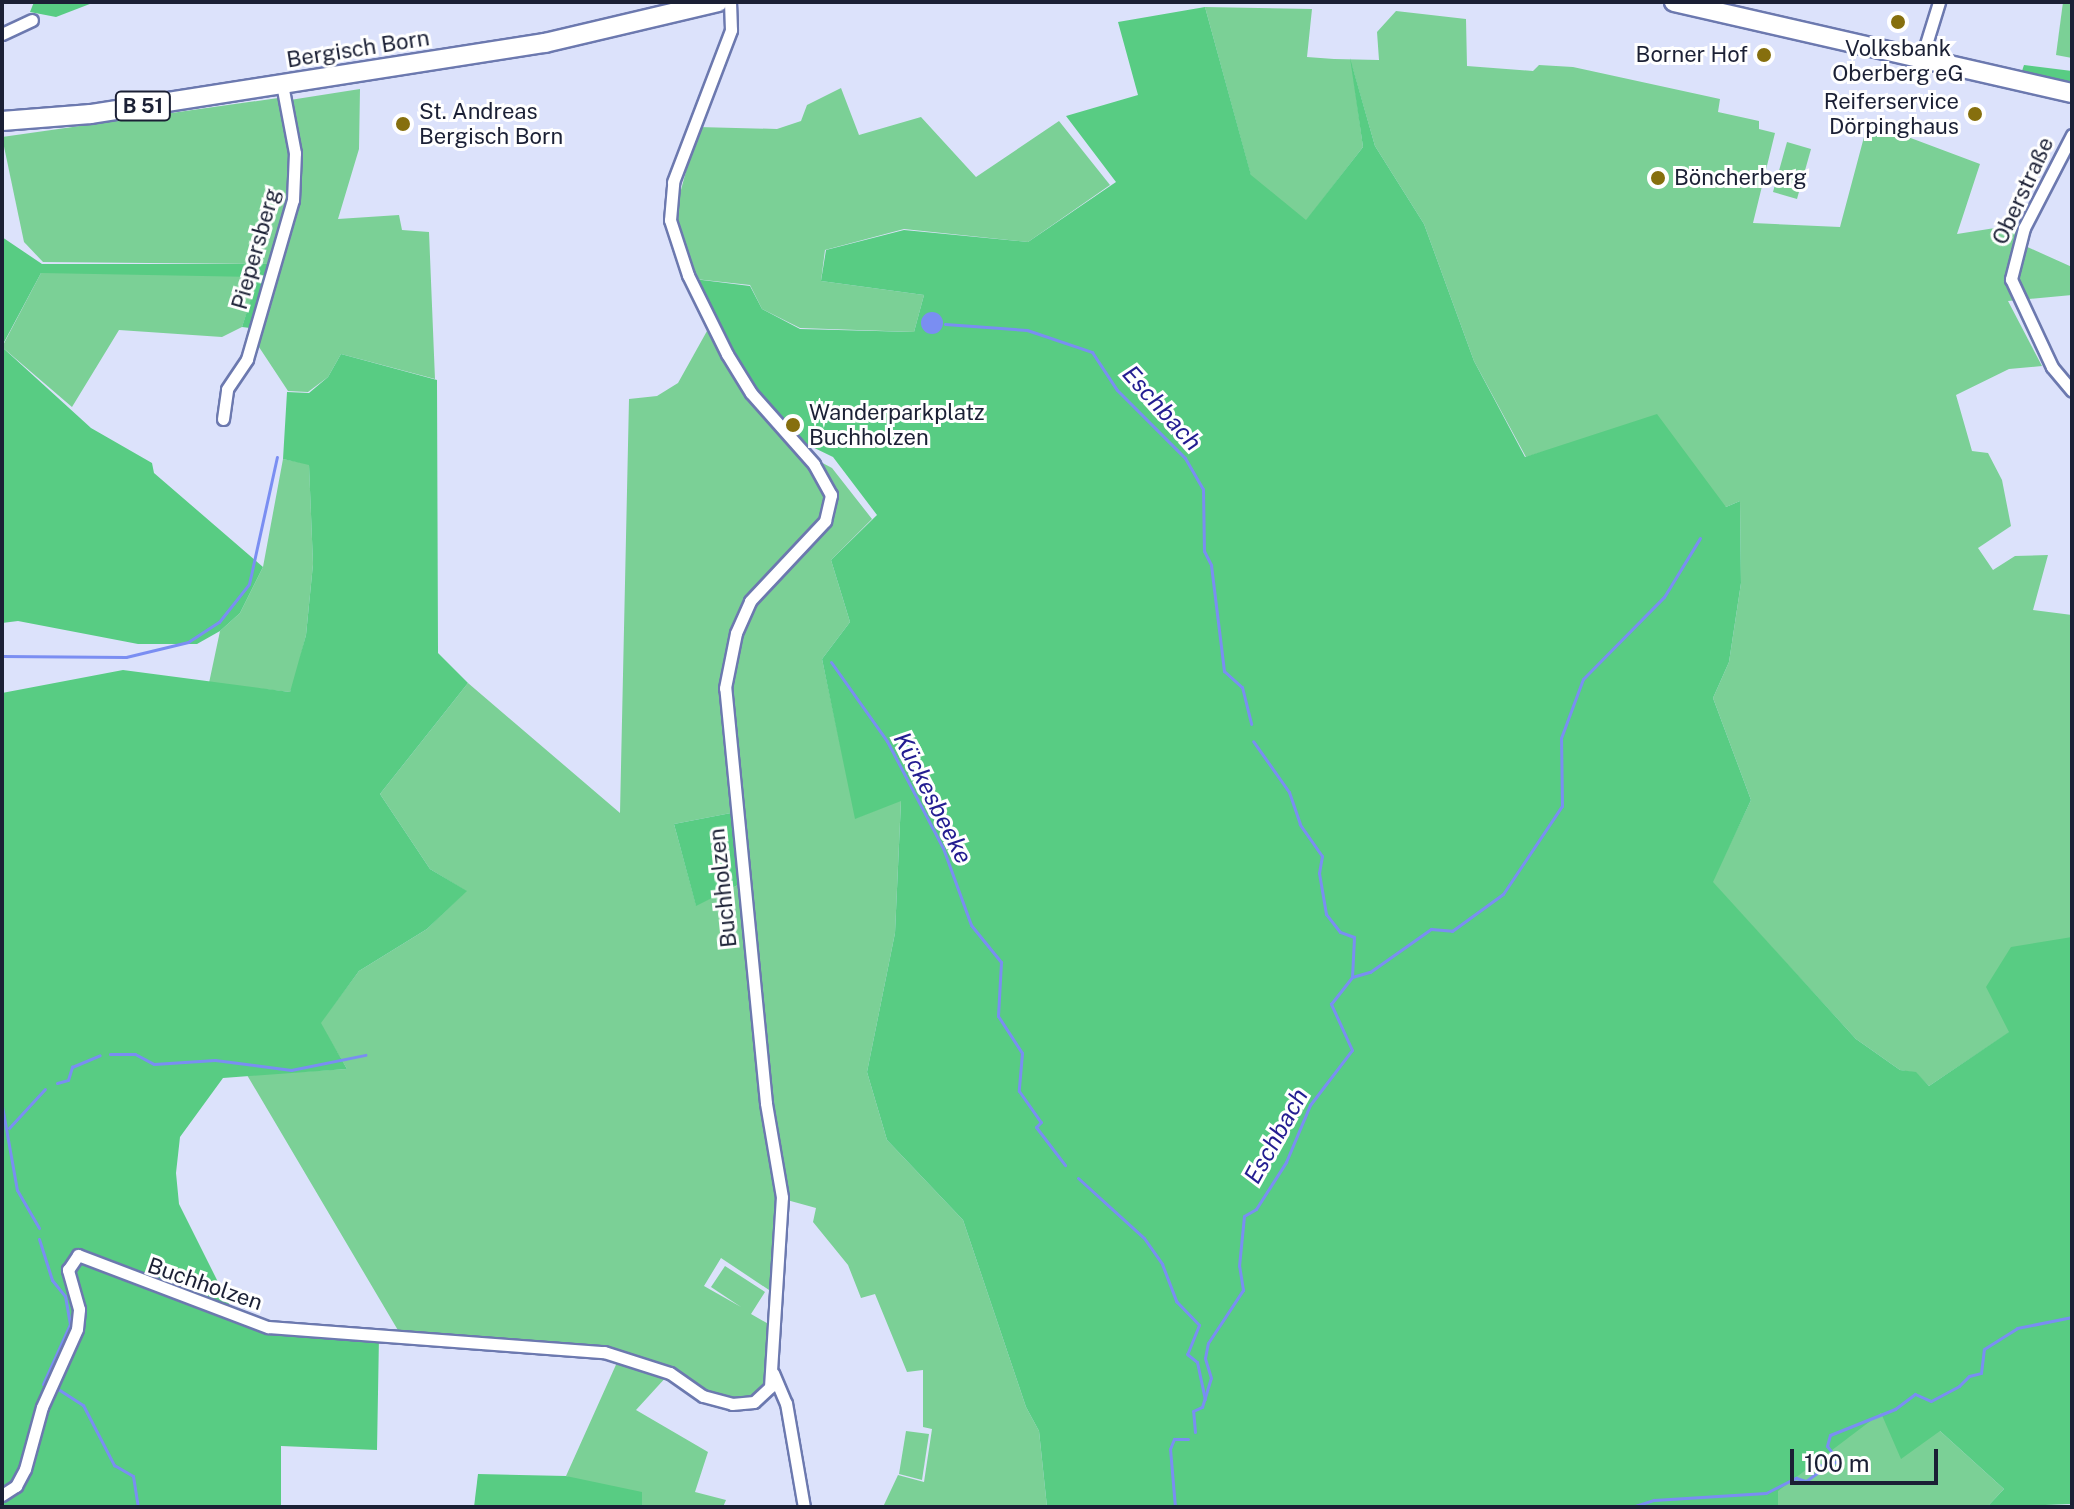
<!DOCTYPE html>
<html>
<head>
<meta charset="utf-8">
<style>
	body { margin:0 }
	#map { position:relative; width:2074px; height:1509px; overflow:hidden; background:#dce2fb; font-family:"Public Sans",sans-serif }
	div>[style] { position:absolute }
	.green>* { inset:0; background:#7bd096 }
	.forest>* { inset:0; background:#58cc83 }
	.water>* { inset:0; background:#7a8ef2 }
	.round { border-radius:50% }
	.stream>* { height:3px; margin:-1.5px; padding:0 1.5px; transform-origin:1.5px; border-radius:1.5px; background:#7a8ef2 }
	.roads { filter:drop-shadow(2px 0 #6c79af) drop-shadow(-2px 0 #6c79af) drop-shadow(0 2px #6c79af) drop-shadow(0 -2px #6c79af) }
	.street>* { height:11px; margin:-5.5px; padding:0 5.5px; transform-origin:5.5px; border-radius:5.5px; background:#fff }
	.primary>* { height:18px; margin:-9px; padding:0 9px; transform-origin:9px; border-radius:9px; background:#fff }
	.dots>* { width:22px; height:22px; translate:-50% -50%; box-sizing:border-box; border:4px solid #fff; border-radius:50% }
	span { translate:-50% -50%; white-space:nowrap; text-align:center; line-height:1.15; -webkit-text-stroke:6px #fff; paint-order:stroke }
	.shield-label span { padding:2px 6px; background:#fff; border:2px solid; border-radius:6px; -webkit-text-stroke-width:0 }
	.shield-label { font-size:20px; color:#1b2035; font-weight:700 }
	.poi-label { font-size:22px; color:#1b2035 }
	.right { translate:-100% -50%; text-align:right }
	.left { translate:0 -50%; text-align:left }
	.street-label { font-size:22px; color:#1b2035 }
	.water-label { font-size:24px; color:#231d91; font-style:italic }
	.frame { position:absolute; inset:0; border:4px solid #1b2035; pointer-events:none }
	.scale { position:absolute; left:1790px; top:1449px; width:148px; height:36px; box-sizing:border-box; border:4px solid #1b2035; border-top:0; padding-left:10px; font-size:24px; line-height:28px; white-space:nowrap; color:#1b2035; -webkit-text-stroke:6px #fff; paint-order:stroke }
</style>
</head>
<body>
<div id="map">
	<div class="green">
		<i style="clip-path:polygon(2063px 2px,2072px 2px,2072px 58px,2056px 55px)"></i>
		<i style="clip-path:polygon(1205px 7px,1312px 9px,1307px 57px,1334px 59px,1379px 60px,1377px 32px,1396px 11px,1466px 19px,1467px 66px,1533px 71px,1539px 65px,1573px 67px,1720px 99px,1718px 112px,1759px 121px,1759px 129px,1775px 133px,1753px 223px,1840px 227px,1868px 122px,1980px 164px,1957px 234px,2014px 225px,2023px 245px,2072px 267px,2072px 295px,2008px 301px,2042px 366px,2009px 369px,1956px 395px,1972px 451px,1988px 453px,2002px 480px,2011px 526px,1978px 548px,1993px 570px,2015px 556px,2048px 555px,2033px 610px,2072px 615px,2072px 937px,2010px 1032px,1929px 1086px,1916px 1073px,1900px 1070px,1856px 1039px,1712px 882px,1751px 800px,1713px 698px,1729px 662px,1741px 583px,1740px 501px,1726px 507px,1585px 439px,1526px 457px,1474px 361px,1424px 224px,1375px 146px,1352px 66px,1363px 147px,1306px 221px,1251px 176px)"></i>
		<i style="clip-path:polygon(841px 88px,859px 135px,921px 117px,976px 177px,1059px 121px,1110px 185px,1028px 242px,904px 229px,825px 250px,821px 281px,924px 295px,914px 332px,800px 328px,762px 309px,750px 285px,695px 279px,675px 212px,698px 127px,777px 129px,801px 121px,807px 105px)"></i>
		<i style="clip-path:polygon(360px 89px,359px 149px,338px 219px,399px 215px,402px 230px,429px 232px,435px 379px,341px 354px,328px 377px,308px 392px,288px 391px,255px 341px,296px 201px,290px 100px)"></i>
		<i style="clip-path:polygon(278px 98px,291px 151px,289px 201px,270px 264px,43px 262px,24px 242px,2px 137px)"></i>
		<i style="clip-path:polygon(1787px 142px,1811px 149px,1797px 199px,1773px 192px)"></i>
		<i style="clip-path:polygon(41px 273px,209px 273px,259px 277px,242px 327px,222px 337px,119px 330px,72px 407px,2px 347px)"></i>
		<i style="clip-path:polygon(707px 331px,821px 483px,826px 503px,821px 520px,752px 590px,742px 609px,721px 687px,731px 813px,674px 824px,696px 905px,738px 885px,779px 1200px,772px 1292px,721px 1258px,704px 1286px,741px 1307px,711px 1287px,725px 1266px,765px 1292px,751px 1314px,772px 1326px,765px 1388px,748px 1401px,718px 1399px,646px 1362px,399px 1332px,247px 1075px,347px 1069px,320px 1023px,359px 971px,427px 929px,466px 891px,430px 869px,380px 794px,468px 683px,620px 813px,629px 399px,657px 396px,678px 383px)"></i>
		<i style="clip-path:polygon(283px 459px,309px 464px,313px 564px,306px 635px,294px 683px,290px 692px,209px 683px,220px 631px,240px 613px,263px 567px)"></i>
		<i style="clip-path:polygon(815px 459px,832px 468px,872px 519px,831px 560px,850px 622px,822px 659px,856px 818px,901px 800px,895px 933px,867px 1072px,887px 1140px,963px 1220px,1026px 1407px,1039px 1431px,1047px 1507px,883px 1507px,898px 1475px,924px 1482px,932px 1429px,923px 1427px,923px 1370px,907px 1372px,875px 1294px,861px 1298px,848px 1265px,813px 1222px,816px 1208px,787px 1200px,773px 1118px,729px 687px,740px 630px,755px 602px,834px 516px,835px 494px)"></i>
		<i style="clip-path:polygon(619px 1358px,668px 1375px,636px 1410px,708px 1452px,695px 1492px,726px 1500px,723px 1507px,640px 1507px,566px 1476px)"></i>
		<i style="clip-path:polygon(1884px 1410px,1940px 1431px,2004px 1489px,1987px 1507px,1612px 1507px)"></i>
		<i style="clip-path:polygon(906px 1431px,929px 1434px,922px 1480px,899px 1474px)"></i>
	</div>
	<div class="forest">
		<i style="clip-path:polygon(34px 2px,95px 2px,56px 17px,30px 12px)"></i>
		<i style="clip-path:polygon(1205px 7px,1251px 175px,1306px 220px,1363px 147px,1350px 58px,1375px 146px,1424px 224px,1474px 361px,1525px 457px,1657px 414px,1726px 507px,1740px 501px,1741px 583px,1729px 662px,1713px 698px,1751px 800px,1713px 882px,1856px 1039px,1900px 1070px,1916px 1072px,1929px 1086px,2009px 1032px,1986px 987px,2011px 947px,2072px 937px,2072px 1504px,1987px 1507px,2004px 1489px,1940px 1431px,1901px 1459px,1881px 1413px,1778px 1491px,1778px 1507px,1047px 1507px,1039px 1431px,1026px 1407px,963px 1220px,887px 1140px,867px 1072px,895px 933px,901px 801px,855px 819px,822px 659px,850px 622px,831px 560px,877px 515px,833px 457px,802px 442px,754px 393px,718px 336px,694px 279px,750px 286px,762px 309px,800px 329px,914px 332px,924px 295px,821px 281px,826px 250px,904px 230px,1028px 242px,1116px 182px,1066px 116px,1138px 95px,1118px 22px)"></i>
		<i style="clip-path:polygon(2024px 65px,2072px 71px,2072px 87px,2021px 74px)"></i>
		<i style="clip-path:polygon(2px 237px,42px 264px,270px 264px,250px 328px,242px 327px,258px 277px,41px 273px,2px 346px)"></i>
		<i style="clip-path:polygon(2px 347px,91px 428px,152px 463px,154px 473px,263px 567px,240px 613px,220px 631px,197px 644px,138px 644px,18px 621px,2px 623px)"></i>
		<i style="clip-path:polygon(341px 354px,437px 380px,438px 653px,468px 683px,380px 794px,430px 869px,467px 891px,427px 929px,359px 971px,321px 1023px,347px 1069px,223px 1078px,180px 1137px,176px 1173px,179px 1204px,232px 1310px,253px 1326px,379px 1336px,377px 1450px,281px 1446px,281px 1507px,2px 1507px,2px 693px,123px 670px,290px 692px,306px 635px,313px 564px,309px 465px,283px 459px,287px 392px,309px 393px,328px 377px)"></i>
		<i style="clip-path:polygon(731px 813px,738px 885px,696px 906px,674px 824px)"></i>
		<i style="clip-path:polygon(478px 1474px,566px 1476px,642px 1492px,642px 1506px,474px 1507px)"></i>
	</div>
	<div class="water">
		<i class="round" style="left:921px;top:312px;width:22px;height:22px"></i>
	</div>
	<div class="stream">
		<i style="left:945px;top:324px;width:82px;rotate:4.2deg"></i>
		<i style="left:1027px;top:330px;width:69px;rotate:18.7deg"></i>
		<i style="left:1092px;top:352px;width:45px;rotate:56.7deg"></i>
		<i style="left:1117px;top:390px;width:96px;rotate:45deg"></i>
		<i style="left:1185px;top:458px;width:36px;rotate:60deg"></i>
		<i style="left:1203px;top:489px;width:62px;rotate:89.1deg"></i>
		<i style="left:1204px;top:551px;width:16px;rotate:63deg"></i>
		<i style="left:1211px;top:565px;width:107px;rotate:83deg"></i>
		<i style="left:1224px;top:671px;width:24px;rotate:42deg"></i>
		<i style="left:1242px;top:687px;width:38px;rotate:76deg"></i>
		<i style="left:2px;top:656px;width:124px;rotate:0.5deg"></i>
		<i style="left:126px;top:657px;width:64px;rotate:-13.6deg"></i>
		<i style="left:188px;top:642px;width:37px;rotate:-33deg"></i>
		<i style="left:219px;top:622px;width:48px;rotate:-51.7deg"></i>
		<i style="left:249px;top:584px;width:130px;rotate:-77.6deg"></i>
		<i style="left:831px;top:662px;width:97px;rotate:54.7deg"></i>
		<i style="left:887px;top:741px;width:121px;rotate:62.4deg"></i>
		<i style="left:943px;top:848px;width:82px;rotate:70deg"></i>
		<i style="left:971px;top:925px;width:48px;rotate:51deg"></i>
		<i style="left:1001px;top:962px;width:54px;rotate:93.2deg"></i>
		<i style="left:998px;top:1016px;width:44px;rotate:57deg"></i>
		<i style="left:1022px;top:1053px;width:38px;rotate:95deg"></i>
		<i style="left:1019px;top:1091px;width:38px;rotate:55deg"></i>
		<i style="left:1041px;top:1122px;width:7px;rotate:135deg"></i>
		<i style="left:1036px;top:1127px;width:48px;rotate:52.7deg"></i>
		<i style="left:1352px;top:977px;width:19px;rotate:-16deg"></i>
		<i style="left:1370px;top:972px;width:75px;rotate:-35.2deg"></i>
		<i style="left:1431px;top:929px;width:21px;rotate:5deg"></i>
		<i style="left:1452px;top:931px;width:63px;rotate:-36deg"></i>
		<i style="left:1503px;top:894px;width:106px;rotate:-56.2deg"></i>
		<i style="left:1562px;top:806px;width:68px;rotate:-90.8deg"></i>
		<i style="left:1561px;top:738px;width:63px;rotate:-69.6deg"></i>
		<i style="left:1583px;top:679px;width:115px;rotate:-45.4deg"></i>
		<i style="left:1664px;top:597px;width:69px;rotate:-58.6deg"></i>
		<i style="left:110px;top:1054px;width:25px"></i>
		<i style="left:135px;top:1054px;width:21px;rotate:28deg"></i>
		<i style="left:154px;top:1064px;width:61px;rotate:-3.8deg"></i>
		<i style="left:215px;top:1060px;width:77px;rotate:7.5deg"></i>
		<i style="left:291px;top:1070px;width:76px;rotate:-11.5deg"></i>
		<i style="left:57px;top:1083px;width:11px;rotate:-15deg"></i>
		<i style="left:68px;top:1080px;width:14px;rotate:-73deg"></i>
		<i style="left:72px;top:1067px;width:30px;rotate:-23deg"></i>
		<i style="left:2px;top:1106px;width:85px;rotate:79.9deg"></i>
		<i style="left:17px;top:1190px;width:44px;rotate:59.9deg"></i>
		<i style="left:9px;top:1128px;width:53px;rotate:-47.3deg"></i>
		<i style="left:1078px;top:1178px;width:89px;rotate:42.3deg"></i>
		<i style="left:1144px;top:1238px;width:32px;rotate:55deg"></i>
		<i style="left:1162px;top:1264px;width:40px;rotate:69deg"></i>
		<i style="left:1176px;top:1301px;width:33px;rotate:46deg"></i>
		<i style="left:1199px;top:1325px;width:31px;rotate:112deg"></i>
		<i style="left:1187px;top:1354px;width:13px;rotate:39deg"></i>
		<i style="left:1197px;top:1362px;width:38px;rotate:78deg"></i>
		<i style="left:39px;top:1239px;width:43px;rotate:72.4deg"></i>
		<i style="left:52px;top:1280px;width:21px;rotate:51deg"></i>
		<i style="left:65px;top:1296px;width:28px;rotate:80deg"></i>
		<i style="left:70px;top:1324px;width:66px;rotate:114.2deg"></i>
		<i style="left:58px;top:1389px;width:30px;rotate:33deg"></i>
		<i style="left:83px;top:1405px;width:68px;rotate:62.7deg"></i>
		<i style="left:114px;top:1465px;width:22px;rotate:30deg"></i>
		<i style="left:133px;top:1476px;width:31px;rotate:81deg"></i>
		<i style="left:1195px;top:1432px;width:21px;rotate:-95deg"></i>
		<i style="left:1193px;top:1411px;width:10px;rotate:-24deg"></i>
		<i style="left:1202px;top:1407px;width:30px;rotate:-73deg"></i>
		<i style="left:1211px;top:1378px;width:21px;rotate:-107deg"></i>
		<i style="left:1205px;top:1358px;width:15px;rotate:-79deg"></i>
		<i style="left:1208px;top:1343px;width:64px;rotate:-56.6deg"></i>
		<i style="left:1243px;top:1290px;width:24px;rotate:-99deg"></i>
		<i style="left:1239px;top:1266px;width:50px;rotate:-84.3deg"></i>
		<i style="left:1244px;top:1216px;width:14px;rotate:-30deg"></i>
		<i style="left:1256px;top:1209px;width:56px;rotate:-57.4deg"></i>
		<i style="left:1286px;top:1162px;width:62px;rotate:-67.2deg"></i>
		<i style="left:1310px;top:1105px;width:69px;rotate:-52.6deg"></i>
		<i style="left:1352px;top:1050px;width:51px;rotate:-114.5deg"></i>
		<i style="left:1331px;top:1004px;width:34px;rotate:-52deg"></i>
		<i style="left:1352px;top:977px;width:40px;rotate:-87.1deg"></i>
		<i style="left:1354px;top:937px;width:15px;rotate:-160deg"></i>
		<i style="left:1340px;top:932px;width:23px;rotate:-128deg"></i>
		<i style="left:1326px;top:914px;width:42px;rotate:-99.7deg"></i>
		<i style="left:1319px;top:873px;width:17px;rotate:-80deg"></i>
		<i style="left:1322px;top:856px;width:39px;rotate:-125deg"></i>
		<i style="left:1300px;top:824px;width:34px;rotate:-109deg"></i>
		<i style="left:1289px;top:792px;width:62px;rotate:-125.2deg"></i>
		<i style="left:1175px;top:1507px;width:58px;rotate:-94.9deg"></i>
		<i style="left:1170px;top:1449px;width:11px;rotate:-68deg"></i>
		<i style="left:1174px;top:1439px;width:14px"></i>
		<i style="left:1632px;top:1507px;width:23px;rotate:-18deg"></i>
		<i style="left:1654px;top:1500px;width:112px;rotate:-3.6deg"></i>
		<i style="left:1766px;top:1493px;width:34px;rotate:-27deg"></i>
		<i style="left:1796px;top:1478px;width:10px;rotate:17deg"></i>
		<i style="left:1806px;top:1481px;width:14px;rotate:-36deg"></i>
		<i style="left:1817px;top:1473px;width:9px;rotate:-108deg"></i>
		<i style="left:1814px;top:1464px;width:14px;rotate:12deg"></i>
		<i style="left:1828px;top:1467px;width:12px;rotate:-35deg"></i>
		<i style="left:1838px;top:1460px;width:18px;rotate:-128deg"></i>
		<i style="left:1827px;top:1446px;width:11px;rotate:-75deg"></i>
		<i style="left:1830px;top:1435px;width:70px;rotate:-21.8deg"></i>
		<i style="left:1895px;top:1409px;width:25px;rotate:-37deg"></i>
		<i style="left:1915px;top:1394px;width:17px;rotate:24deg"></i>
		<i style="left:1931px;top:1401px;width:32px;rotate:-28deg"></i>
		<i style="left:1959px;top:1386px;width:14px;rotate:-45deg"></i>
		<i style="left:1969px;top:1376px;width:12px;rotate:-14deg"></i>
		<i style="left:1981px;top:1373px;width:24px;rotate:-83deg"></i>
		<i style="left:1984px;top:1349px;width:39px;rotate:-32deg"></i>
		<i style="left:2017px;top:1328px;width:56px;rotate:-11.3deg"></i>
	</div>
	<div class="roads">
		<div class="street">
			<i style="left:2px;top:34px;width:33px;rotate:-25deg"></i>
			<i style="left:1922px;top:57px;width:58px;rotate:-72.8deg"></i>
			<i style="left:2072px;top:135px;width:105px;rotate:117.3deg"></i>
			<i style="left:2024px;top:228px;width:53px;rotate:104.3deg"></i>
			<i style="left:2011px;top:279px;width:97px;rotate:65deg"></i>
			<i style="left:2052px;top:367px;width:31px;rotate:50deg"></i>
			<i style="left:223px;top:419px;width:30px;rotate:-82deg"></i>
			<i style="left:227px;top:389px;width:36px;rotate:-56deg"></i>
			<i style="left:247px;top:359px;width:166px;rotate:-73.9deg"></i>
			<i style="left:293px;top:200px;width:47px;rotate:-87.6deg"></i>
			<i style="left:295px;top:153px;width:70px;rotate:-100.7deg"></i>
			<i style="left:773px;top:1373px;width:33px;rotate:67deg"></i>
			<i style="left:786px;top:1403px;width:106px;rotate:80.2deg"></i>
			<i style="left:2px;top:1495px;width:17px;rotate:-33deg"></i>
			<i style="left:16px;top:1486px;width:19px;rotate:-62deg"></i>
			<i style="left:25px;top:1469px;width:64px;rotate:-74.7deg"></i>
			<i style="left:42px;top:1407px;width:85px;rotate:-65.8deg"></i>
			<i style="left:77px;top:1329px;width:20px;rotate:-84deg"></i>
			<i style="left:79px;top:1309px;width:41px;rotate:-105.8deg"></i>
			<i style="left:68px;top:1270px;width:18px;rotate:-56deg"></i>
			<i style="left:78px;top:1255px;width:203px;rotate:20.8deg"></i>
			<i style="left:268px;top:1327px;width:337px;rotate:4.3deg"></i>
			<i style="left:604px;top:1352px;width:69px;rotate:17.7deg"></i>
			<i style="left:670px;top:1373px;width:40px;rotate:34.9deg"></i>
			<i style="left:703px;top:1396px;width:30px;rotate:15deg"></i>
			<i style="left:732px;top:1404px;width:22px;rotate:-5deg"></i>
			<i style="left:754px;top:1402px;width:22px;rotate:-43deg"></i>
			<i style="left:770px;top:1387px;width:190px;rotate:-86.4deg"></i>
			<i style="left:782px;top:1197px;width:95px;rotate:-99.7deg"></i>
			<i style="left:766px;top:1103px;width:417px;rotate:-95.6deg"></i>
			<i style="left:725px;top:688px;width:56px;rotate:-78.7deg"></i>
			<i style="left:736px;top:633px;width:35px;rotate:-66deg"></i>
			<i style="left:750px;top:601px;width:110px;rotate:-46.8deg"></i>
			<i style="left:825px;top:521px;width:27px;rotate:-77deg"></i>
			<i style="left:831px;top:495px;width:35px;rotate:-119deg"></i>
			<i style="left:814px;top:464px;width:95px;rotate:-131.6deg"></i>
			<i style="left:751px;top:393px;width:46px;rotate:-121.6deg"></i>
			<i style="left:727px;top:354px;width:88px;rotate:-116.3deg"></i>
			<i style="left:688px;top:275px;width:58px;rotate:-108.1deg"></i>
			<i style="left:670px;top:220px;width:38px;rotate:-85deg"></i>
			<i style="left:673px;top:182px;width:163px;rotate:-69.1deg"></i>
			<i style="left:731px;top:30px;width:28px;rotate:-92deg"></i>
		</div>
		<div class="primary">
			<i style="left:1674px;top:2px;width:408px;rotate:12.9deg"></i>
			<i style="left:2px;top:121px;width:89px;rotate:-4.5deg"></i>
			<i style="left:91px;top:114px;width:460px;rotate:-8.9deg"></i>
			<i style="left:545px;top:43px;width:178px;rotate:-13.3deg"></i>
		</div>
	</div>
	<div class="dots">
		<i style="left:1898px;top:22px;background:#866f0e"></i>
		<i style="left:1764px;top:55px;background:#866f0e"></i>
		<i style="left:1975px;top:114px;background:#866f0e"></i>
		<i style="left:403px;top:124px;background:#866f0e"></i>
		<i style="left:1658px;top:178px;background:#866f0e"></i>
		<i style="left:793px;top:425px;background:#866f0e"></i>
	</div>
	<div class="shield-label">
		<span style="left:143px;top:106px">B 51</span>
	</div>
	<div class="poi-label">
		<span style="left:1898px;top:61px">Volksbank<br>Oberberg eG</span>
		<span class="right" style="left:1748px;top:55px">Borner Hof</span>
		<span class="right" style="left:1959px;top:114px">Reiferservice<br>Dörpinghaus</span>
		<span class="left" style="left:419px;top:124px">St. Andreas<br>Bergisch Born</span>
		<span class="left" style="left:1674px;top:178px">Böncherberg</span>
		<span class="left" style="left:809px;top:425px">Wanderparkplatz<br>Buchholzen</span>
	</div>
	<div class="street-label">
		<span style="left:358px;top:49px;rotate:-9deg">Bergisch Born</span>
		<span style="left:2023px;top:191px;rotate:-65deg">Oberstraße</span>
		<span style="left:256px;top:249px;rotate:-74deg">Piepersberg</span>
		<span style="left:723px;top:888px;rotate:-96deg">Buchholzen</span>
		<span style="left:205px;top:1284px;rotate:19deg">Buchholzen</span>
	</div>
	<div class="water-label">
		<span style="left:1162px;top:408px;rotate:48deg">Eschbach</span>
		<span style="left:933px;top:798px;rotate:63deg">Kückesbeeke</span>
		<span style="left:1276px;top:1136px;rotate:-61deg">Eschbach</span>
	</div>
	<div class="frame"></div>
	<div class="scale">100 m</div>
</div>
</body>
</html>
